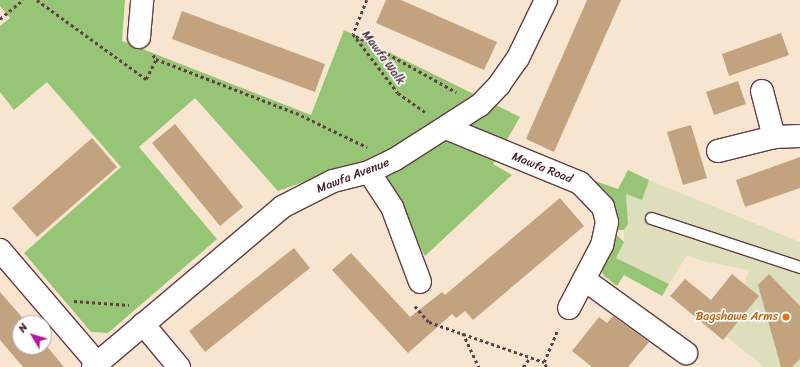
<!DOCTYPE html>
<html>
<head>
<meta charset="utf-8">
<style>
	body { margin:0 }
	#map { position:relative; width:800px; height:367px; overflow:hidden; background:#f7e5d0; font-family:Sriracha,sans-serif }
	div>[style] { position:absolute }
	.built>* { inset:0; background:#dddebc }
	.green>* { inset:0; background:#96c575 }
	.building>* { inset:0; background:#c3a37f }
	.path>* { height:2.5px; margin-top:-1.25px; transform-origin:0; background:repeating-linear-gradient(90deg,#643d44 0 3px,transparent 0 6px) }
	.roads { filter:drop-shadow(1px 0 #643d44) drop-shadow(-1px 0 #643d44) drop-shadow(0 1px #643d44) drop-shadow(0 -1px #643d44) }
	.service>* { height:11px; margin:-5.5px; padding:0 5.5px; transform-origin:5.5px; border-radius:5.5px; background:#fff }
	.minor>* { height:22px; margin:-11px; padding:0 11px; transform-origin:11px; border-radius:11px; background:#fff }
	.dots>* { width:11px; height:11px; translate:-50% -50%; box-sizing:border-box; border:2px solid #fff; border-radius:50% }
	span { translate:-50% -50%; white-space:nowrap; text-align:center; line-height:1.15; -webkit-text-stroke:3.5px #fff; paint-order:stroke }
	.street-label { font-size:12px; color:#4a1f2b }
	.food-label { font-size:12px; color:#c56008 }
	.right { translate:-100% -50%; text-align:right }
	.north { position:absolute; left:12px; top:315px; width:40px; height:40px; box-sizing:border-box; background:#fff; border:1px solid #b7a5aa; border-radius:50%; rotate:308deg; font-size:11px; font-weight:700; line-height:16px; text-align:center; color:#4a1f2b }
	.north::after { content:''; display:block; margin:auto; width:14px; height:18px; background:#b5179e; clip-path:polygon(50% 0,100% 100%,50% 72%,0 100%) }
</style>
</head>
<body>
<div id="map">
	<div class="built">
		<i style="clip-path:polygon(649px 180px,800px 242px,800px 367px,764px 367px,726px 336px,749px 270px,702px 261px,687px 255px,669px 284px,616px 258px,624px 242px,624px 230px,628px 224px,626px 194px,642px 199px)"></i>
	</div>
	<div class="green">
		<i style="clip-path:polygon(0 0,125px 0,122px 41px,311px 115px,344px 30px,520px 117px,493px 164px,512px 175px,425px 256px,369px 159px,278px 191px,195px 98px,139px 147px,217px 239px,108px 333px,91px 332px,24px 253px,121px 167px,47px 82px,14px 110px,0 92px,0 26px,10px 18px,0 6px)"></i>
		<i style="clip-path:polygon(628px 170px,649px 180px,642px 200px,626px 194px,628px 224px,624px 230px,617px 230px,616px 216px,590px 182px,595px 181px,618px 189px)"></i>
		<i style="clip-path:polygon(618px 236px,624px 242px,616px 258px,669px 284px,662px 296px,624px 275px,617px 286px,603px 275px,601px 265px,613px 237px)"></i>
	</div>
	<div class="building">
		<i style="clip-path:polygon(386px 0,401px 0,497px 42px,484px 70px,376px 23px)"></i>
		<i style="clip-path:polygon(587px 0,621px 0,554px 152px,526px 139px)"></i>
		<i style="clip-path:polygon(182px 11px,325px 64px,315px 92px,172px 39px)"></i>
		<i style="clip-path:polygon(781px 33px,789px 55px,729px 76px,722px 54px)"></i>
		<i style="clip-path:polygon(738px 81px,746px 104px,714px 115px,706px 92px)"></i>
		<i style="clip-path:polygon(175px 124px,243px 207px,220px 226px,152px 143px)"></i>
		<i style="clip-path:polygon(691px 125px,707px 178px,683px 185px,667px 132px)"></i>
		<i style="clip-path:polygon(92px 138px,117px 167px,37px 237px,12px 208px)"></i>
		<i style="clip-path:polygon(800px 157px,800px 188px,745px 207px,736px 180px)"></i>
		<i style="clip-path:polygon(560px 198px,584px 226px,473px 320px,465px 311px,456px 318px,452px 314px,408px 353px,332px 270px,351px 253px,410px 317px,442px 292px,445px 295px)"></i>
		<i style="clip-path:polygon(294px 248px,310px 268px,205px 352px,189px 331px)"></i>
		<i style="clip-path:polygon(732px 274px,759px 296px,723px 340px,670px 296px,685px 279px,711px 300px)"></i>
		<i style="clip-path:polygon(769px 274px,800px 306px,800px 359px,792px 367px,781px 367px,758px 285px)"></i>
		<i style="clip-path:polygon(0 292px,27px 323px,20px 323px,20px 347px,44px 347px,44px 343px,64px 367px,23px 367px,0 340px)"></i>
		<i style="clip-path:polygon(613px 316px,649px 342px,628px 367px,592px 367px,572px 351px,599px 317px,607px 323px)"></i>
	</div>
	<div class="path">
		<i style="left:37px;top:0;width:135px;rotate:35.9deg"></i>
		<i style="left:146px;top:79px;width:22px;rotate:-63deg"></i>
		<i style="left:367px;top:0;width:37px;rotate:112deg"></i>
		<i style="left:353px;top:34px;width:74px;rotate:52.7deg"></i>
		<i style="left:398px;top:93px;width:33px;rotate:35deg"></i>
		<i style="left:0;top:19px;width:30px;rotate:-40deg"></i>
		<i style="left:356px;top:36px;width:115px;rotate:29.2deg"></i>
		<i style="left:153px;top:55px;width:5px;rotate:53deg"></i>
		<i style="left:156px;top:59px;width:150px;rotate:21.1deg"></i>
		<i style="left:296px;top:113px;width:79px;rotate:25.6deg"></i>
		<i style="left:74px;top:301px;width:55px;rotate:4.2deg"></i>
		<i style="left:415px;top:306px;width:21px;rotate:49deg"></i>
		<i style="left:429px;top:322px;width:122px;rotate:19.2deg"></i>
		<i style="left:463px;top:333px;width:38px;rotate:65deg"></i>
		<i style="left:523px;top:367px;width:10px;rotate:-53deg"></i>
		<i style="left:546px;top:367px;width:5px;rotate:-112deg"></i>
		<i style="left:544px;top:362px;width:36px;rotate:-67deg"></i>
	</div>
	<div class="roads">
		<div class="service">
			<i style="left:651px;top:218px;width:157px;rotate:18.2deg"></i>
		</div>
		<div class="minor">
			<i style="left:139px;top:37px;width:37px;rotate:-85deg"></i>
			<i style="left:762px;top:91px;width:48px;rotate:75.4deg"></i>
			<i style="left:446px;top:128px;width:145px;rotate:22.3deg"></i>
			<i style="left:580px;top:183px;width:33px;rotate:46deg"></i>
			<i style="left:603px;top:207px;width:16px;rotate:75deg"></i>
			<i style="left:607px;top:222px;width:24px;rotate:102deg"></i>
			<i style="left:602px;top:245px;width:71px;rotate:117.6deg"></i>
			<i style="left:718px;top:151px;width:58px;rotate:-14deg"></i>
			<i style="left:774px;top:137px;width:26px;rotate:-2deg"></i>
			<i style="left:369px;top:172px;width:42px;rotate:56.7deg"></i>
			<i style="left:392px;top:207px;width:80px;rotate:69.5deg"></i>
			<i style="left:0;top:250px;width:149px;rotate:49.4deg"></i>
			<i style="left:585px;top:280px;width:125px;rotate:35.9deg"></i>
			<i style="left:143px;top:324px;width:56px;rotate:50.1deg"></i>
			<i style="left:93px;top:367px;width:248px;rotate:-40.2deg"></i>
			<i style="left:282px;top:207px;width:57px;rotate:-27deg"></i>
			<i style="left:333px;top:181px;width:37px;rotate:-14deg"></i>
			<i style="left:369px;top:172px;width:28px;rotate:-26deg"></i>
			<i style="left:394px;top:160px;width:102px;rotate:-32.6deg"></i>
			<i style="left:480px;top:105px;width:28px;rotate:-46deg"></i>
			<i style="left:499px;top:85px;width:33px;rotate:-55deg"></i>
			<i style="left:518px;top:58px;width:64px;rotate:-64.2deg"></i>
		</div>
	</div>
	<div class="dots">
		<i style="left:786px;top:317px;background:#e8710a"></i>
	</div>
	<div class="street-label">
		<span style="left:383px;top:58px;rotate:54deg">Mawfa Walk</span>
		<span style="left:542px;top:168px;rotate:22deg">Mawfa Road</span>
		<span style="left:353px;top:176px;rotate:-21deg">Mawfa Avenue</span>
	</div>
	<div class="food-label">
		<span class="right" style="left:778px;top:317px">Bagshawe Arms</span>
	</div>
	<div class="north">N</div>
</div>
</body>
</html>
